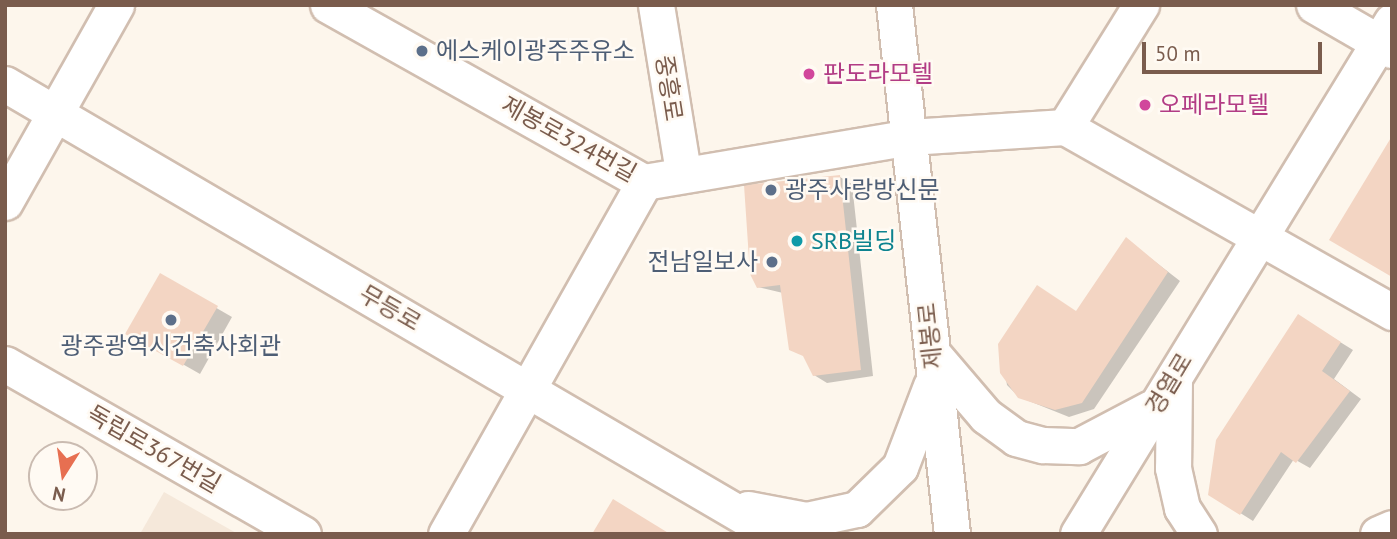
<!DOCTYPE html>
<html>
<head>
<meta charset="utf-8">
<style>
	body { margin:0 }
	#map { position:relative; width:1397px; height:539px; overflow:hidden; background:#fdf6ec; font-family:"PT Sans","Noto Sans KR",sans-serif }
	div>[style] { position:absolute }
	.residential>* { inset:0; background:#f5e8da }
	.shadow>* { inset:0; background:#0003 }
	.building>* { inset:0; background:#f3d5c3 }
	.roads { filter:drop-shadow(2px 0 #d1beb0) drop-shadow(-2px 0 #d1beb0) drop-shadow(0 2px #d1beb0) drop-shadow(0 -2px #d1beb0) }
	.minor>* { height:35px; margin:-17.5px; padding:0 17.5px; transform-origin:17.5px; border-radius:17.5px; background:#fff }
	.dots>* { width:19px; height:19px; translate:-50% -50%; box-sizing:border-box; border:4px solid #fffaf3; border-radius:50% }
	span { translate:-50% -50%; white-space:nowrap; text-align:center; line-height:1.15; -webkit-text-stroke:5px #fffaf3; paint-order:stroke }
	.service-label { font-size:24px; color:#4e5e75 }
	.left { translate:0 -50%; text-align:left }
	.right { translate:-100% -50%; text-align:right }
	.hotel-label { font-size:24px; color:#b23c85 }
	.street-label { font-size:24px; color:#7a5c4d }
	.culture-label { font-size:24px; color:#0d838f }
	.frame { position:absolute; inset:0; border:7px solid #7a5c4d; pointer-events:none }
	.north { position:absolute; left:28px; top:441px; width:70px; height:70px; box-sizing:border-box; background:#fffaf3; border:2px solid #cabbb1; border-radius:50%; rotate:192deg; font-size:19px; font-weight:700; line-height:28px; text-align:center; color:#7a5c4d }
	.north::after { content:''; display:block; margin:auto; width:24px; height:32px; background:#e76f51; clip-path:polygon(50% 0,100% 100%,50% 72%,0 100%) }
	.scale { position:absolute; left:1142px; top:42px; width:180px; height:32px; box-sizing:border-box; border:4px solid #7a5c4d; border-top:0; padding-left:9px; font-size:21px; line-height:24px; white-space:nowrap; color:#7a5c4d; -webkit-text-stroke:5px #fffaf3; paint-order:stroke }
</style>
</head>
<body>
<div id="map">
	<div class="residential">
		<i style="clip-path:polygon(164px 492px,238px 534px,140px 534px)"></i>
	</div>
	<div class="shadow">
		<i style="clip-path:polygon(840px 177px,852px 184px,873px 376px,827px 383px,814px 375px,783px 293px,758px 287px)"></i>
		<i style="clip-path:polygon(1126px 239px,1180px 281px,1094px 409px,1069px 417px,1019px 397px,1007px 385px,1000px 344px,1077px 313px)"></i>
		<i style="clip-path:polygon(161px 276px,232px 317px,200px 374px,128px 333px)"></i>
		<i style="clip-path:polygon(1311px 324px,1353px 350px,1334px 379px,1361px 399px,1310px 468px,1294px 459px,1253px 521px,1210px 494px)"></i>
	</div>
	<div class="building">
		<i style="clip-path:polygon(1392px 136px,1392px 277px,1329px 240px)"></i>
		<i style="clip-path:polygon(840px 175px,861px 370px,813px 376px,803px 356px,789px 350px,780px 285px,757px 288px,750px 274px,744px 185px)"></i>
		<i style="clip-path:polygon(1126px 237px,1168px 272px,1082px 403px,1055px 410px,1018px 398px,1000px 373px,998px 344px,1037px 285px,1076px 311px)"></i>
		<i style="clip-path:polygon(160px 273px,218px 306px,183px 366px,125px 334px)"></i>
		<i style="clip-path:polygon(1298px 314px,1341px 342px,1322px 371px,1350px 391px,1296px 463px,1281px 452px,1240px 515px,1208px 495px,1216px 440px)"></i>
		<i style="clip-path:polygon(613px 499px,670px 534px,592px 534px)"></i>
	</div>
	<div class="roads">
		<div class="minor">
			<i style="left:328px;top:5px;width:362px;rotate:29.3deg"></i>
			<i style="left:644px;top:182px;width:269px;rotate:-9.6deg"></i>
			<i style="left:909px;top:137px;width:156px;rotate:-3.7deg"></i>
			<i style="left:656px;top:5px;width:168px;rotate:80.8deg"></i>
			<i style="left:894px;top:5px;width:532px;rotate:83.74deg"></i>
			<i style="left:1314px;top:5px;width:90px;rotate:30deg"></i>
			<i style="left:5px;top:84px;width:891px;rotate:30.34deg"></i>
			<i style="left:1065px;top:127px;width:376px;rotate:29.5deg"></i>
			<i style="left:1065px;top:127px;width:144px;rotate:-58.1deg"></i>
			<i style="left:5px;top:202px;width:226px;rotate:-60.6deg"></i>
			<i style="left:932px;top:353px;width:83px;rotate:49.4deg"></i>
			<i style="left:986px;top:416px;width:37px;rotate:36deg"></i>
			<i style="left:1016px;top:438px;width:28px;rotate:15deg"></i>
			<i style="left:1043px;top:445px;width:36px;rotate:2deg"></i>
			<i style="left:1079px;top:446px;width:81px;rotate:-27.8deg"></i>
			<i style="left:5px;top:364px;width:343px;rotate:29.7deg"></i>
			<i style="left:1174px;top:379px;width:89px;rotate:90.6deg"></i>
			<i style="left:1173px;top:468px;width:41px;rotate:77.3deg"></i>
			<i style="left:1182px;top:508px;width:31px;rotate:57deg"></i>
			<i style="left:748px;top:509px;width:59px;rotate:10.7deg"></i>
			<i style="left:806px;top:520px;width:52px;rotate:-12.2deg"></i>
			<i style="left:857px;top:509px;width:60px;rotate:-44.3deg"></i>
			<i style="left:900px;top:467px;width:87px;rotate:-69.1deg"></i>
			<i style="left:446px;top:534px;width:404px;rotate:-60.6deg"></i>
			<i style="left:1078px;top:534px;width:601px;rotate:-58.53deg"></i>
			<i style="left:1378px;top:534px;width:15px;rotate:-23deg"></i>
		</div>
	</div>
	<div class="dots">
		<i style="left:422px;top:51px;background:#5c6f8a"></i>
		<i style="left:809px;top:74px;background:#d1479c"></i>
		<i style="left:1145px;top:105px;background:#d1479c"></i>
		<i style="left:771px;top:190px;background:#5c6f8a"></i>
		<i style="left:797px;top:241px;background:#0f9aa8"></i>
		<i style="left:772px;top:262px;background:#5c6f8a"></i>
		<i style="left:171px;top:320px;background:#5c6f8a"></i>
	</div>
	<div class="service-label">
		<span class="left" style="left:436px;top:51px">에스케이광주주유소</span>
		<span class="left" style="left:785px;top:190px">광주사랑방신문</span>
		<span class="right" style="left:758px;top:262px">전남일보사</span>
		<span style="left:171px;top:346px">광주광역시건축사회관</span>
	</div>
	<div class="hotel-label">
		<span class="left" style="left:823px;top:74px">판도라모텔</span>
		<span class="left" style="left:1159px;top:105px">오페라모텔</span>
	</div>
	<div class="street-label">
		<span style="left:669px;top:88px;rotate:81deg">중흥로</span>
		<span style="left:569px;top:139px;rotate:29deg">제봉로324번길</span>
		<span style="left:390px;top:308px;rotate:30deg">무등로</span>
		<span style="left:930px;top:336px;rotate:-96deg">제봉로</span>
		<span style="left:1169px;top:384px;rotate:-59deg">경열로</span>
		<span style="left:154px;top:449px;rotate:30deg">독립로367번길</span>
	</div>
	<div class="culture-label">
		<span class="left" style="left:811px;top:241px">SRB빌딩</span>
	</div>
	<div class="frame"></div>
	<div class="north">N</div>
	<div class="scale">50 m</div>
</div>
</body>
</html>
